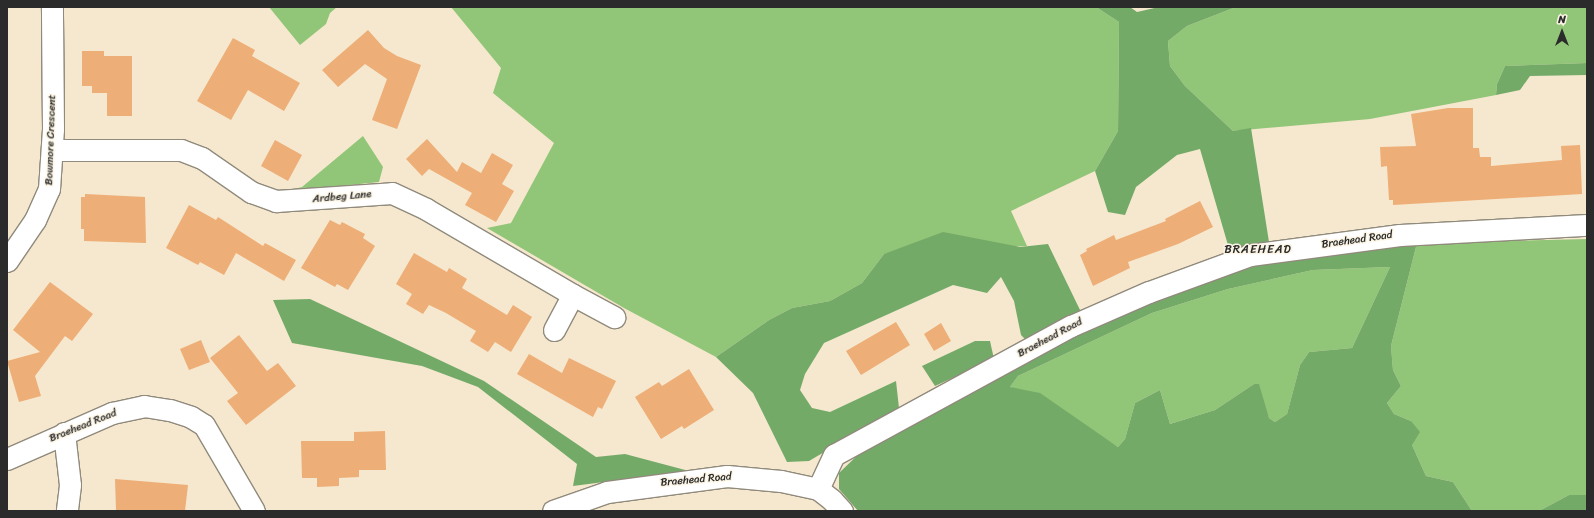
<!DOCTYPE html>
<html>
<head>
<meta charset="utf-8">
<style>
	body { margin:0 }
	#map { position:relative; width:1594px; height:518px; overflow:hidden; background:#f5e8ce; font-family:Sriracha,sans-serif }
	div>[style] { position:absolute }
	.green>* { inset:0; background:#91c577 }
	.forest>* { inset:0; background:#74aa68 }
	.building>* { inset:0; background:#eeae77 }
	.roads { filter:drop-shadow(1px 0 #908a7c) drop-shadow(-1px 0 #908a7c) drop-shadow(0 1px #908a7c) drop-shadow(0 -1px #908a7c) }
	.minor>* { height:21px; margin:-10.5px; padding:0 10.5px; transform-origin:10.5px; border-radius:10.5px; background:#fff }
	span { translate:-50% -50%; white-space:nowrap; text-align:center; line-height:1.15; -webkit-text-stroke:3px #fcf5e5; paint-order:stroke }
	.street-label { font-size:11px; color:#2b2b2b }
	.neighbourhood-label { font-size:12px; color:#2b2b2b; letter-spacing:1px }
	.frame { position:absolute; inset:0; border:8px solid #2b2b2b; pointer-events:none }
	.north { position:absolute; left:1542px; top:12px; width:40px; height:40px; -webkit-text-stroke:3px #fcf5e5; paint-order:stroke; rotate:0deg; font-size:11px; font-weight:700; line-height:16px; text-align:center; color:#2b2b2b }
	.north::after { content:''; display:block; margin:auto; width:14px; height:18px; background:#2b2b2b; clip-path:polygon(50% 0,100% 100%,50% 72%,0 100%) }
</style>
</head>
<body>
<div id="map">
	<div class="green">
		<i style="clip-path:polygon(269px 7px,337px 7px,330px 13px,326px 24px,300px 45px)"></i>
		<i style="clip-path:polygon(451px 7px,1096px 7px,1119px 22px,1118px 131px,1095px 171px,1011px 211px,1027px 246px,884px 254px,862px 283px,830px 301px,792px 308px,769px 320px,716px 357px,624px 308px,487px 228px,511px 223px,554px 143px,493px 93px,501px 68px)"></i>
		<i style="clip-path:polygon(1236px 7px,1587px 7px,1587px 63px,1505px 66px,1497px 84px,1496px 95px,1370px 119px,1233px 131px,1185px 86px,1170px 66px,1168px 41px,1187px 26px)"></i>
		<i style="clip-path:polygon(363px 136px,383px 167px,379px 182px,282px 192px,302px 187px)"></i>
		<i style="clip-path:polygon(1587px 239px,1587px 495px,1569px 495px,1539px 511px,1472px 511px,1453px 482px,1426px 476px,1412px 445px,1411px 421px,1394px 414px,1387px 403px,1401px 386px,1393px 370px,1391px 346px,1417px 243px)"></i>
		<i style="clip-path:polygon(1390px 267px,1352px 348px,1309px 352px,1300px 365px,1287px 414px,1275px 422px,1269px 418px,1254px 384px,1215px 410px,1170px 424px,1160px 390px,1135px 403px,1125px 439px,1118px 447px,1080px 423px,1010px 387px,1018px 376px,1152px 313px,1228px 289px,1313px 270px)"></i>
	</div>
	<div class="forest">
		<i style="clip-path:polygon(1096px 7px,1130px 7px,1137px 12px,1159px 7px,1236px 7px,1187px 26px,1168px 41px,1170px 66px,1185px 86px,1233px 131px,1251px 128px,1269px 242px,1230px 252px,1200px 149px,1177px 155px,1136px 187px,1125px 215px,1108px 212px,1095px 171px,1118px 131px,1119px 22px)"></i>
		<i style="clip-path:polygon(1587px 63px,1587px 75px,1530px 76px,1520px 90px,1496px 95px,1497px 84px,1505px 66px)"></i>
		<i style="clip-path:polygon(943px 232px,1020px 247px,1048px 244px,1081px 312px,1027px 341px,1021px 335px,1014px 301px,1001px 277px,987px 293px,953px 285px,824px 343px,805px 374px,800px 390px,812px 408px,830px 412px,896px 381px,899px 408px,809px 461px,787px 462px,753px 393px,716px 357px,769px 320px,792px 308px,830px 301px,862px 283px,884px 254px)"></i>
		<i style="clip-path:polygon(evenodd,1417px 243px,1391px 346px,1393px 370px,1401px 386px,1387px 403px,1394px 414px,1411px 421px,1420px 432px,1412px 445px,1426px 476px,1453px 482px,1472px 511px,858px 511px,839px 489px,839px 473px,863px 450px,1115px 313px,1253px 261px,1417px 243px,1390px 267px,1352px 348px,1309px 352px,1300px 365px,1287px 414px,1275px 422px,1269px 418px,1259px 384px,1254px 384px,1215px 410px,1170px 424px,1160px 390px,1135px 403px,1125px 439px,1118px 447px,1040px 393px,1010px 387px,1018px 376px,1152px 313px,1228px 289px,1313px 270px,1390px 267px)"></i>
		<i style="clip-path:polygon(310px 299px,484px 381px,596px 457px,625px 454px,689px 471px,573px 486px,577px 464px,478px 387px,422px 366px,292px 343px,273px 300px)"></i>
		<i style="clip-path:polygon(975px 341px,990px 341px,994px 359px,935px 386px,922px 366px)"></i>
		<i style="clip-path:polygon(1569px 495px,1587px 495px,1587px 511px,1539px 511px)"></i>
	</div>
	<div class="building">
		<i style="clip-path:polygon(368px 30px,384px 48px,397px 56px,421px 65px,397px 129px,372px 120px,387px 79px,365px 64px,338px 87px,322px 70px)"></i>
		<i style="clip-path:polygon(233px 38px,255px 50px,252px 56px,300px 83px,284px 111px,248px 90px,231px 120px,197px 101px)"></i>
		<i style="clip-path:polygon(82px 51px,104px 51px,104px 56px,132px 56px,132px 116px,107px 116px,107px 93px,92px 93px,92px 86px,82px 86px)"></i>
		<i style="clip-path:polygon(1448px 108px,1473px 108px,1473px 148px,1479px 148px,1480px 157px,1491px 157px,1491px 166px,1562px 160px,1561px 146px,1580px 145px,1582px 194px,1393px 205px,1393px 200px,1389px 200px,1387px 166px,1381px 167px,1380px 147px,1416px 146px,1411px 114px)"></i>
		<i style="clip-path:polygon(427px 139px,457px 172px,462px 162px,481px 173px,492px 153px,513px 165px,502px 184px,514px 191px,496px 222px,465px 205px,472px 193px,429px 169px,422px 176px,406px 159px)"></i>
		<i style="clip-path:polygon(275px 140px,302px 155px,288px 181px,261px 166px)"></i>
		<i style="clip-path:polygon(85px 194px,145px 197px,146px 243px,84px 241px,84px 229px,81px 229px,81px 197px,85px 197px)"></i>
		<i style="clip-path:polygon(1200px 201px,1213px 227px,1178px 244px,1128px 262px,1130px 268px,1093px 286px,1080px 255px,1087px 251px,1086px 249px,1114px 235px,1116px 240px,1166px 221px,1165px 219px)"></i>
		<i style="clip-path:polygon(189px 205px,216px 220px,218px 217px,263px 246px,265px 243px,296px 260px,284px 281px,236px 253px,224px 275px,200px 262px,198px 265px,166px 248px)"></i>
		<i style="clip-path:polygon(330px 220px,340px 225px,342px 222px,365px 234px,363px 238px,375px 246px,348px 290px,337px 284px,335px 287px,301px 268px)"></i>
		<i style="clip-path:polygon(414px 253px,447px 272px,449px 268px,467px 279px,462px 288px,507px 315px,513px 305px,532px 317px,511px 352px,495px 342px,488px 352px,470px 341px,476px 331px,446px 313px,429px 305px,423px 314px,406px 304px,412px 294px,396px 284px)"></i>
		<i style="clip-path:polygon(50px 282px,93px 314px,72px 341px,65px 336px,35px 376px,41px 396px,19px 402px,7px 361px,40px 352px,13px 330px)"></i>
		<i style="clip-path:polygon(896px 322px,910px 345px,861px 375px,846px 351px)"></i>
		<i style="clip-path:polygon(941px 323px,951px 341px,934px 351px,924px 334px)"></i>
		<i style="clip-path:polygon(239px 335px,267px 371px,278px 363px,296px 386px,246px 425px,227px 401px,238px 393px,210px 358px)"></i>
		<i style="clip-path:polygon(201px 340px,210px 362px,189px 370px,180px 349px)"></i>
		<i style="clip-path:polygon(529px 354px,562px 373px,569px 358px,616px 381px,602px 409px,598px 407px,593px 417px,517px 374px)"></i>
		<i style="clip-path:polygon(689px 369px,714px 410px,684px 429px,682px 426px,661px 439px,635px 397px,659px 382px,662px 386px)"></i>
		<i style="clip-path:polygon(385px 431px,386px 470px,359px 470px,359px 477px,339px 478px,339px 486px,317px 487px,317px 478px,302px 478px,301px 441px,354px 441px,354px 432px)"></i>
		<i style="clip-path:polygon(115px 479px,188px 485px,185px 511px,116px 511px)"></i>
	</div>
	<div class="roads">
		<div class="minor">
			<i style="left:52px;top:150px;width:129px"></i>
			<i style="left:181px;top:150px;width:22px;rotate:21deg"></i>
			<i style="left:202px;top:158px;width:60px;rotate:34.8deg"></i>
			<i style="left:251px;top:192px;width:27px;rotate:20deg"></i>
			<i style="left:276px;top:201px;width:116px;rotate:-3.9deg"></i>
			<i style="left:392px;top:193px;width:38px;rotate:25deg"></i>
			<i style="left:426px;top:209px;width:170px;rotate:30.3deg"></i>
			<i style="left:573px;top:295px;width:47px;rotate:28.2deg"></i>
			<i style="left:7px;top:261px;width:50px;rotate:-55.7deg"></i>
			<i style="left:35px;top:220px;width:34px;rotate:-66deg"></i>
			<i style="left:49px;top:189px;width:60px;rotate:-86.2deg"></i>
			<i style="left:53px;top:129px;width:122px;rotate:-90.5deg"></i>
			<i style="left:554px;top:330px;width:40px;rotate:-62deg"></i>
			<i style="left:64px;top:433px;width:52px;rotate:83.4deg"></i>
			<i style="left:70px;top:485px;width:26px;rotate:97deg"></i>
			<i style="left:7px;top:459px;width:115px;rotate:-23.7deg"></i>
			<i style="left:112px;top:413px;width:33px;rotate:-12deg"></i>
			<i style="left:144px;top:406px;width:26px;rotate:9deg"></i>
			<i style="left:170px;top:410px;width:22px;rotate:18deg"></i>
			<i style="left:191px;top:417px;width:15px;rotate:32deg"></i>
			<i style="left:204px;top:425px;width:99px;rotate:59.8deg"></i>
			<i style="left:818px;top:489px;width:38px;rotate:-65deg"></i>
			<i style="left:834px;top:455px;width:270px;rotate:-28.6deg"></i>
			<i style="left:1071px;top:326px;width:85px;rotate:-23.6deg"></i>
			<i style="left:1149px;top:292px;width:108px;rotate:-20.1deg"></i>
			<i style="left:1250px;top:255px;width:151px;rotate:-7.6deg"></i>
			<i style="left:1400px;top:235px;width:187px;rotate:-3.1deg"></i>
			<i style="left:553px;top:511px;width:57px;rotate:-19.4deg"></i>
			<i style="left:607px;top:492px;width:121px;rotate:-7.6deg"></i>
			<i style="left:727px;top:476px;width:54px;rotate:5.3deg"></i>
			<i style="left:781px;top:481px;width:38px;rotate:12deg"></i>
			<i style="left:818px;top:489px;width:18px;rotate:38deg"></i>
			<i style="left:832px;top:500px;width:15px;rotate:48deg"></i>
		</div>
	</div>
	<div class="street-label">
		<span style="left:51px;top:140px;rotate:-88deg">Bowmore Crescent</span>
		<span style="left:342px;top:197px;rotate:-5deg">Ardbeg Lane</span>
		<span style="left:1357px;top:240px;rotate:-8deg">Braehead Road</span>
		<span style="left:1050px;top:338px;rotate:-28deg">Braehead Road</span>
		<span style="left:83px;top:426px;rotate:-22deg">Braehead Road</span>
		<span style="left:696px;top:480px;rotate:-5deg">Braehead Road</span>
	</div>
	<div class="neighbourhood-label">
		<span style="left:1258px;top:250px">BRAEHEAD</span>
	</div>
	<div class="frame"></div>
	<div class="north">N</div>
</div>
</body>
</html>
